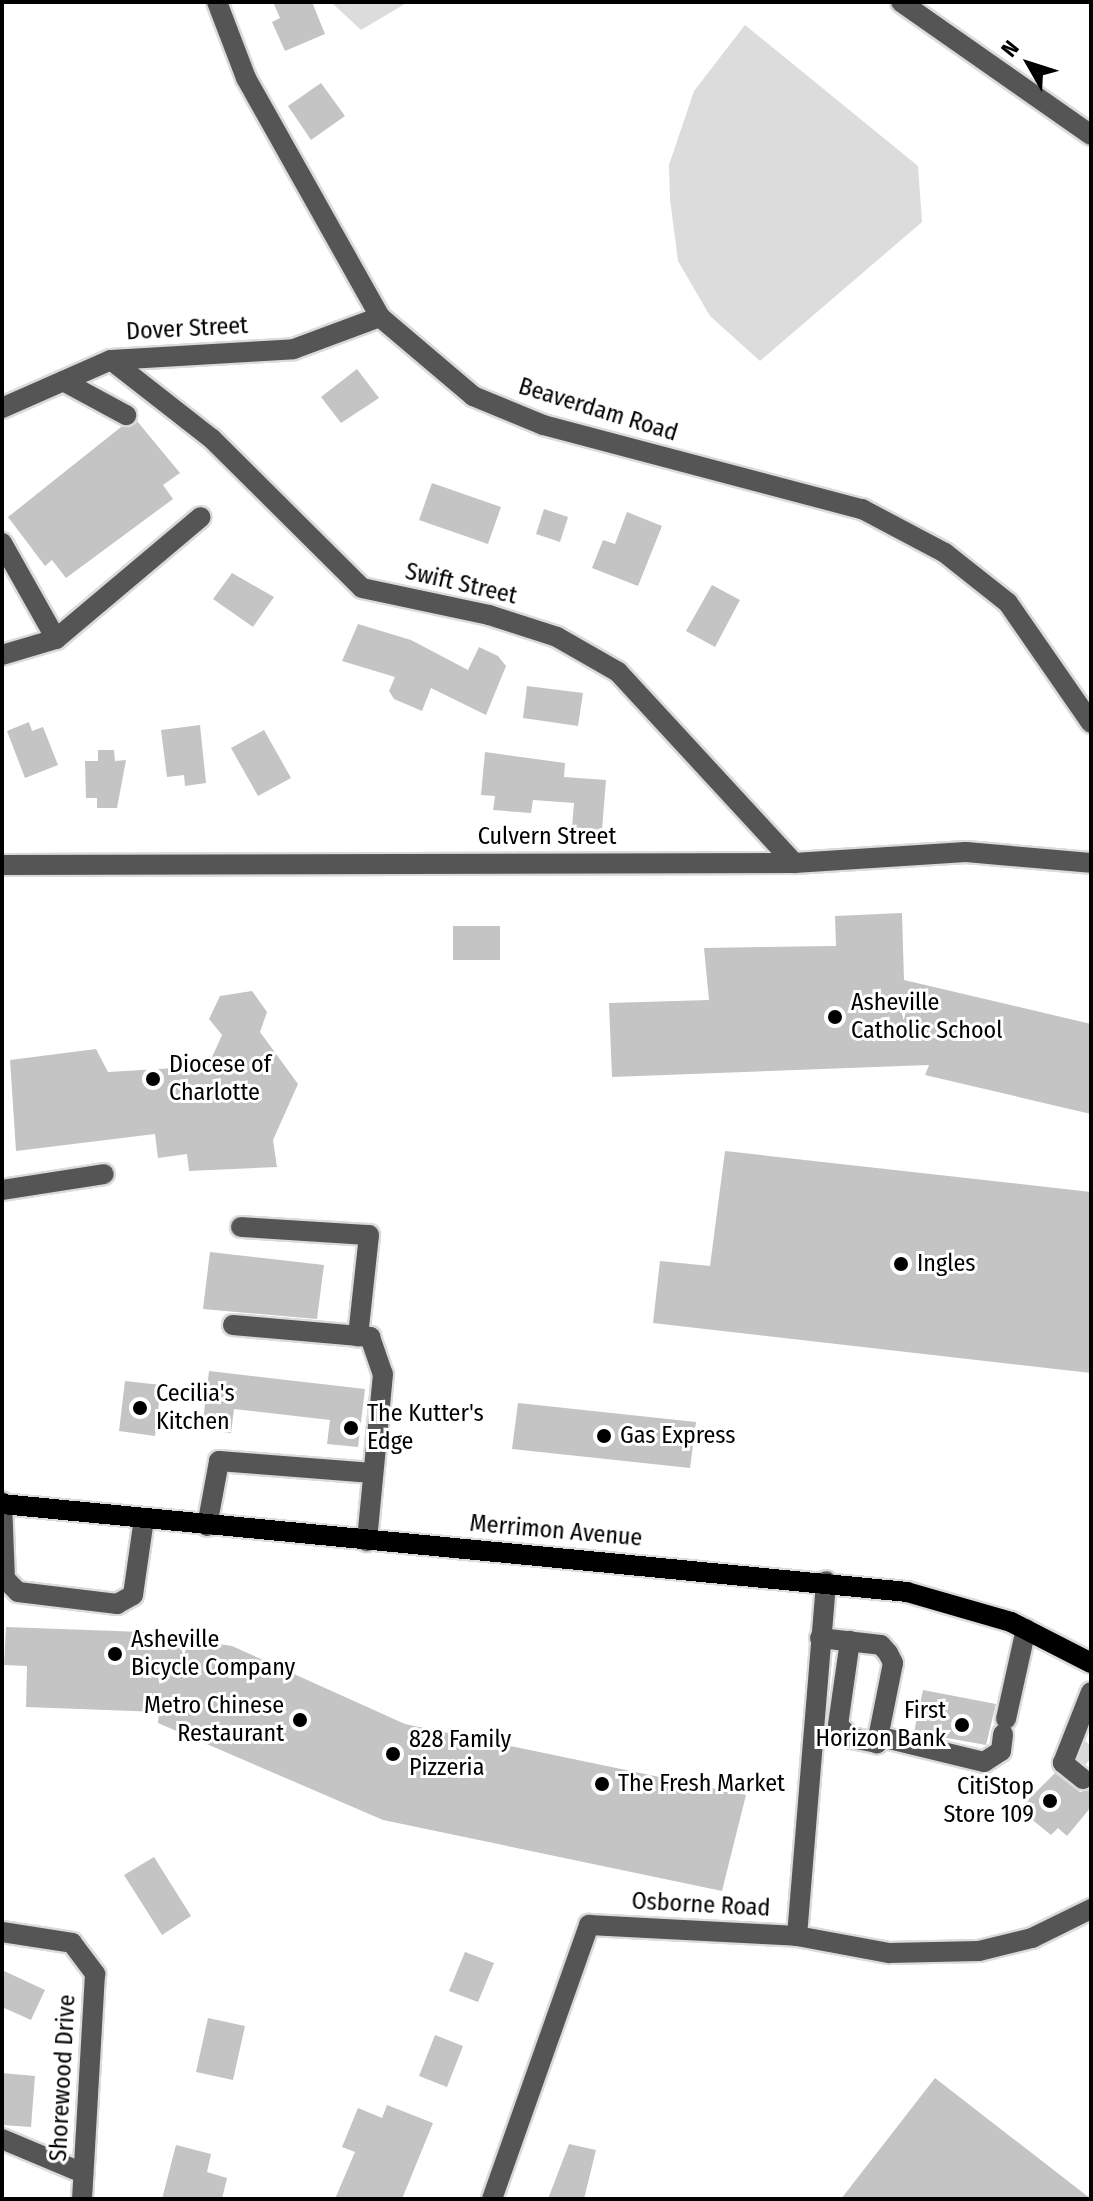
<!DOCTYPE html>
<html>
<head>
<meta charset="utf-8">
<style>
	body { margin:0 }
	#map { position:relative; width:1093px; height:2201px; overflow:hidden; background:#fff; font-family:"Fira Sans Condensed",sans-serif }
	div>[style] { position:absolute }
	.green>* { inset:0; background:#dcdcdc }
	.building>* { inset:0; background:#c4c4c4 }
	.minor-tunnel>* { height:20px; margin-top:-10px; transform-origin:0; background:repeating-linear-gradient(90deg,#d9d9d9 0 20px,transparent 0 30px) }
	.roads { filter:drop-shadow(2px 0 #dbdbdb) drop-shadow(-2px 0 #dbdbdb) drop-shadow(0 2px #dbdbdb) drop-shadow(0 -2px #dbdbdb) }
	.minor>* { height:20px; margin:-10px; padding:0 10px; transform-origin:10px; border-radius:10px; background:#555 }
	.major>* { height:20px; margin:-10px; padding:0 10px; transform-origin:10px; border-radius:10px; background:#000 }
	.dots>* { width:22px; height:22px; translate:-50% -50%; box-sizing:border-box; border:4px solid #fff; border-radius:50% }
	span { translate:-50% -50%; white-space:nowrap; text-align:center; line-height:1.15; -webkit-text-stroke:6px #fff; paint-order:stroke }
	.street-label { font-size:24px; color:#000 }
	.poi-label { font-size:24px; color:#000 }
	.left { translate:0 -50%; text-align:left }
	.right { translate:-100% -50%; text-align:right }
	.frame { position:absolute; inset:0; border:4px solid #000; pointer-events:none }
	.north { position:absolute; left:989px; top:24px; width:80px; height:80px; -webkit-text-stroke:6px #fff; paint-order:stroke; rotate:309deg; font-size:22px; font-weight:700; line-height:32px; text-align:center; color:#000 }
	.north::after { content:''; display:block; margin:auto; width:28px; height:36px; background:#000; clip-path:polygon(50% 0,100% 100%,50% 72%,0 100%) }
</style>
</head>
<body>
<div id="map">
	<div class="green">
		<i style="clip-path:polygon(331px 2px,408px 2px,361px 30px)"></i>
		<i style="clip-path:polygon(745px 25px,918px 166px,922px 222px,760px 361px,710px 316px,678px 261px,670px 199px,669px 165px,694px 91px)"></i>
	</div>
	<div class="building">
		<i style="clip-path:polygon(273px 2px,312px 2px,325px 34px,285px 51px,272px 22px,280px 18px)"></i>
		<i style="clip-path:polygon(321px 83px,345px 116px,311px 140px,288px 106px)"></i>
		<i style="clip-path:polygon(357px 369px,379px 398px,341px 423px,321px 397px)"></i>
		<i style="clip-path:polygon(137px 421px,180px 473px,163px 485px,173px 499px,66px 578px,52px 560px,45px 566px,8px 517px,121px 427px)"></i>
		<i style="clip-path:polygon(432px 483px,501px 507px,488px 544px,419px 520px)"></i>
		<i style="clip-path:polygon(544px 509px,568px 517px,560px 542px,536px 534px)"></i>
		<i style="clip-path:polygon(627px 512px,662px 526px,638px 586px,592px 568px,603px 540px,615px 544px)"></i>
		<i style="clip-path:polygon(232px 573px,274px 597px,253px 627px,213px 599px)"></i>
		<i style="clip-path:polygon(712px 585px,740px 600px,715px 647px,686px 631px)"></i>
		<i style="clip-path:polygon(358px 624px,411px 640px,468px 670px,479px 647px,498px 656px,506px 666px,486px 715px,431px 688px,422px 711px,394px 699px,389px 691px,395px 677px,342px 661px)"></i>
		<i style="clip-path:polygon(527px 686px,583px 693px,578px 726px,523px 718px)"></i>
		<i style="clip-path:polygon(29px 722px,32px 731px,43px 727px,58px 765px,25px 778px,7px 731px)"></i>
		<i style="clip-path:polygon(200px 725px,206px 783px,185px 786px,184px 775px,167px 777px,161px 730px)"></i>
		<i style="clip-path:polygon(264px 730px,291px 778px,258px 796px,231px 748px)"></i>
		<i style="clip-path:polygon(98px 750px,114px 750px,115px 761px,126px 760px,117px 808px,97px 808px,97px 798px,86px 798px,85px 761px,98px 761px)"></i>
		<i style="clip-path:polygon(485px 752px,565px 763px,564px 777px,606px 780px,602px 830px,572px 827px,574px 803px,533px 800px,531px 813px,493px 810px,495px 796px,481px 795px)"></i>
		<i style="clip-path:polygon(902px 913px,904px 980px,1091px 1024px,1091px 1114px,925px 1075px,929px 1065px,612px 1077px,609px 1003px,709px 1000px,704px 948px,836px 946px,835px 916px)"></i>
		<i style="clip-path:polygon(453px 926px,500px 926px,500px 960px,453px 960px)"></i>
		<i style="clip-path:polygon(252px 991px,267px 1012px,260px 1032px,298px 1084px,273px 1140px,277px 1167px,189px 1171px,187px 1154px,158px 1158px,155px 1134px,16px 1151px,10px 1060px,96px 1049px,108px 1072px,208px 1066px,222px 1035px,209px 1019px,220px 996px)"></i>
		<i style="clip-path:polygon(725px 1151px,1091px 1192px,1091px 1373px,653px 1323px,660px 1261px,710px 1266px)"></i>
		<i style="clip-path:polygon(210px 1252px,324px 1265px,317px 1319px,203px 1309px)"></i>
		<i style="clip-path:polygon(209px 1371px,365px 1389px,358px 1447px,327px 1444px,330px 1420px,234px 1409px,231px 1433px,202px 1429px)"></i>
		<i style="clip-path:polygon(125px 1381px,161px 1385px,155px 1436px,119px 1431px)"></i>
		<i style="clip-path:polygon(518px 1403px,696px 1422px,690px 1468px,512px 1449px)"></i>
		<i style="clip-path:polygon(6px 1627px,143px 1632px,232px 1646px,405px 1724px,746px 1795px,722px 1891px,383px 1820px,158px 1723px,159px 1712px,26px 1707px,27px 1666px,4px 1665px)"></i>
		<i style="clip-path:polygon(923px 1690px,996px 1704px,986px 1745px,914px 1732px)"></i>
		<i style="clip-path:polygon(1055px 1773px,1080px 1792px,1091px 1789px,1091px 1807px,1067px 1836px,1058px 1828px,1051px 1835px,1019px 1809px)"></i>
		<i style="clip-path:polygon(154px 1857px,191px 1916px,162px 1935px,124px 1875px)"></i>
		<i style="clip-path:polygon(465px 1952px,494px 1963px,478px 2002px,449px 1991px)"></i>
		<i style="clip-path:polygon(2px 1970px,45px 1990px,31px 2020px,2px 2007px)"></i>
		<i style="clip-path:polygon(208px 2018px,245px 2026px,233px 2080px,196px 2072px)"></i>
		<i style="clip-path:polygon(435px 2035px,463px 2046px,447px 2087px,419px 2076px)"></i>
		<i style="clip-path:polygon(2px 2073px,35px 2076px,31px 2127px,2px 2125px)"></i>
		<i style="clip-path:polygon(935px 2078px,1091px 2199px,841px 2199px)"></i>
		<i style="clip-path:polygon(387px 2105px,433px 2123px,402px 2199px,335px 2199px,355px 2152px,342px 2147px,358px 2108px,382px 2118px)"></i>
		<i style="clip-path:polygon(569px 2144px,596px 2150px,584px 2199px,548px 2199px)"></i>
		<i style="clip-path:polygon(176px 2145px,211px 2154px,207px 2172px,227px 2178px,222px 2199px,162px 2199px)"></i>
	</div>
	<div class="minor-tunnel">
		<i style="left:1077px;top:1747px;width:18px;rotate:41deg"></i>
	</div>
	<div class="roads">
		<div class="minor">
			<i style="left:217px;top:2px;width:81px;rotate:69.1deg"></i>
			<i style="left:246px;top:78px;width:274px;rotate:60.7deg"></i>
			<i style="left:380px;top:317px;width:122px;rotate:40.3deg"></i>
			<i style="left:473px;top:396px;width:76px;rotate:22.5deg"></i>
			<i style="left:543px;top:425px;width:330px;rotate:14.8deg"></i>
			<i style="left:862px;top:509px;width:94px;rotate:27.9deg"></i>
			<i style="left:945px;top:553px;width:80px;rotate:38.4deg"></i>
			<i style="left:1008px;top:603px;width:146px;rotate:55.3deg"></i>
			<i style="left:901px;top:2px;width:232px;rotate:35deg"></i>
			<i style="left:111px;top:360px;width:128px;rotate:38deg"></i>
			<i style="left:212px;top:439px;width:211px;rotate:44.8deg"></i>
			<i style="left:362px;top:588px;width:130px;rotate:12deg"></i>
			<i style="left:489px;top:615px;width:71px;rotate:17.9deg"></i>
			<i style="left:557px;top:637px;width:70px;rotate:29.8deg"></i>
			<i style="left:618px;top:672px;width:260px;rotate:47.3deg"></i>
			<i style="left:63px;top:381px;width:72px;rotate:28.4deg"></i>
			<i style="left:2px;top:408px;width:119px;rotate:-23.8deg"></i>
			<i style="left:111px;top:360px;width:183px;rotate:-3.4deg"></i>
			<i style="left:294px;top:349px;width:92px;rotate:-20.4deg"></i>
			<i style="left:2px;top:543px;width:110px;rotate:60.6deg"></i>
			<i style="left:56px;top:639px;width:56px;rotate:163.5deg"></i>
			<i style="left:56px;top:639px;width:189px;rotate:-40.1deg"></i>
			<i style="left:2px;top:865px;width:792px;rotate:-0.14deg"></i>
			<i style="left:794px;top:863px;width:172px;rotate:-3.7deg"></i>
			<i style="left:966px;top:852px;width:125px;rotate:5deg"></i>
			<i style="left:2px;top:1190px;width:103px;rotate:-8.9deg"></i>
			<i style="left:241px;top:1227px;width:128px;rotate:3.6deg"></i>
			<i style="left:369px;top:1235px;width:102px;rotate:96.2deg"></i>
			<i style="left:233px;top:1325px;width:138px;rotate:5deg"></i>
			<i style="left:370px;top:1337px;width:39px;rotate:71deg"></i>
			<i style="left:383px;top:1374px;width:168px;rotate:95.5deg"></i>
			<i style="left:2px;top:1502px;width:77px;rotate:87.8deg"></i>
			<i style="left:5px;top:1579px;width:18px;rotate:45deg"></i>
			<i style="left:18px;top:1592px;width:100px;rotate:6.9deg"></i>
			<i style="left:117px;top:1604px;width:18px;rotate:-29deg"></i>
			<i style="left:133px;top:1595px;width:77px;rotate:-81.8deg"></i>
			<i style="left:207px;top:1526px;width:66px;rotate:-79.5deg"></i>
			<i style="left:219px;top:1461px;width:154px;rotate:4.5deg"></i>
			<i style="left:820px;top:1638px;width:61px;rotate:6.5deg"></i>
			<i style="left:881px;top:1645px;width:11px;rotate:49deg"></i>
			<i style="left:888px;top:1653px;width:11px;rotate:63deg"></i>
			<i style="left:893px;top:1663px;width:82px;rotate:101.3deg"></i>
			<i style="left:877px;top:1743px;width:26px;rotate:-169deg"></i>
			<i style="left:851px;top:1738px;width:18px;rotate:-135deg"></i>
			<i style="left:838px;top:1725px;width:85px;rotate:-81.9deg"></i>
			<i style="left:1006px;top:1719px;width:92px;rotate:-77.5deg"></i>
			<i style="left:881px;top:1737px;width:106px;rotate:13.6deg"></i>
			<i style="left:984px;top:1762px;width:20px;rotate:-33deg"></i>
			<i style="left:1001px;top:1751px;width:17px;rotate:-83deg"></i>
			<i style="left:1083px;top:1779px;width:26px;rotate:-141deg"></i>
			<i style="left:1063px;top:1763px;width:76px;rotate:-68.5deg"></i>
			<i style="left:2px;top:1932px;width:71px;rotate:8.9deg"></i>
			<i style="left:72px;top:1943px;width:39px;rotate:53deg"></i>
			<i style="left:95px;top:1974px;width:225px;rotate:93.3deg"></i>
			<i style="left:797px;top:1936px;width:356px;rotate:-85.3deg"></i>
			<i style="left:2px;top:2139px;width:88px;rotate:22.8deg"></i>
			<i style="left:492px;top:2199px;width:291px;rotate:-70.5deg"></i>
			<i style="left:589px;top:1925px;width:208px;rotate:3deg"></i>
			<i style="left:797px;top:1936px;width:94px;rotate:10.5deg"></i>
			<i style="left:889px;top:1953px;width:90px;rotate:-1.3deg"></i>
			<i style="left:979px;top:1951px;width:55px;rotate:-13.8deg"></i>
			<i style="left:1032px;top:1938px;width:66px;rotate:-26.2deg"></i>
		</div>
		<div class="major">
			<i style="left:2px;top:1504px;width:909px;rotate:5.55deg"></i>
			<i style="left:907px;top:1592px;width:108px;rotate:16.1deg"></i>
			<i style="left:1011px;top:1622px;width:90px;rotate:27.1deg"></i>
		</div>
	</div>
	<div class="dots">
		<i style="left:835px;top:1017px;background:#000"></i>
		<i style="left:153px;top:1079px;background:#000"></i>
		<i style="left:901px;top:1264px;background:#000"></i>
		<i style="left:140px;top:1408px;background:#000"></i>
		<i style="left:351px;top:1428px;background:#000"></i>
		<i style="left:604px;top:1436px;background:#000"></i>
		<i style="left:115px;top:1654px;background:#000"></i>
		<i style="left:300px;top:1720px;background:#000"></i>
		<i style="left:962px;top:1725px;background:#000"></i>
		<i style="left:393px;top:1754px;background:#000"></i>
		<i style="left:602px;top:1784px;background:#000"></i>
		<i style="left:1050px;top:1801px;background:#000"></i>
	</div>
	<div class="street-label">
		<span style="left:187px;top:329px;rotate:-3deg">Dover Street</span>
		<span style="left:598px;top:410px;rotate:17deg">Beaverdam Road</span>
		<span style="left:461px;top:584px;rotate:13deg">Swift Street</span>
		<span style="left:547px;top:837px">Culvern Street</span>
		<span style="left:556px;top:1531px;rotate:5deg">Merrimon Avenue</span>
		<span style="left:701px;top:1905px;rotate:3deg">Osborne Road</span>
		<span style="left:63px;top:2078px;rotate:-87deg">Shorewood Drive</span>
	</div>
	<div class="poi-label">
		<span class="left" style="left:851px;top:1017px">Asheville<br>Catholic School</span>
		<span class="left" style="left:169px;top:1079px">Diocese of<br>Charlotte</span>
		<span class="left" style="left:917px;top:1264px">Ingles</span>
		<span class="left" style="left:156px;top:1408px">Cecilia's<br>Kitchen</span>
		<span class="left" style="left:367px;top:1428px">The Kutter's<br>Edge</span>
		<span class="left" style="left:620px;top:1436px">Gas Express</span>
		<span class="left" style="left:131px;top:1654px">Asheville<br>Bicycle Company</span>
		<span class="right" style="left:284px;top:1720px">Metro Chinese<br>Restaurant</span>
		<span class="right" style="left:946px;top:1725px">First<br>Horizon Bank</span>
		<span class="left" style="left:409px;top:1754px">828 Family<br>Pizzeria</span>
		<span class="left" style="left:618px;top:1784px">The Fresh Market</span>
		<span class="right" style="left:1034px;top:1801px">CitiStop<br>Store 109</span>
	</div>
	<div class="frame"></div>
	<div class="north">N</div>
</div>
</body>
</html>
